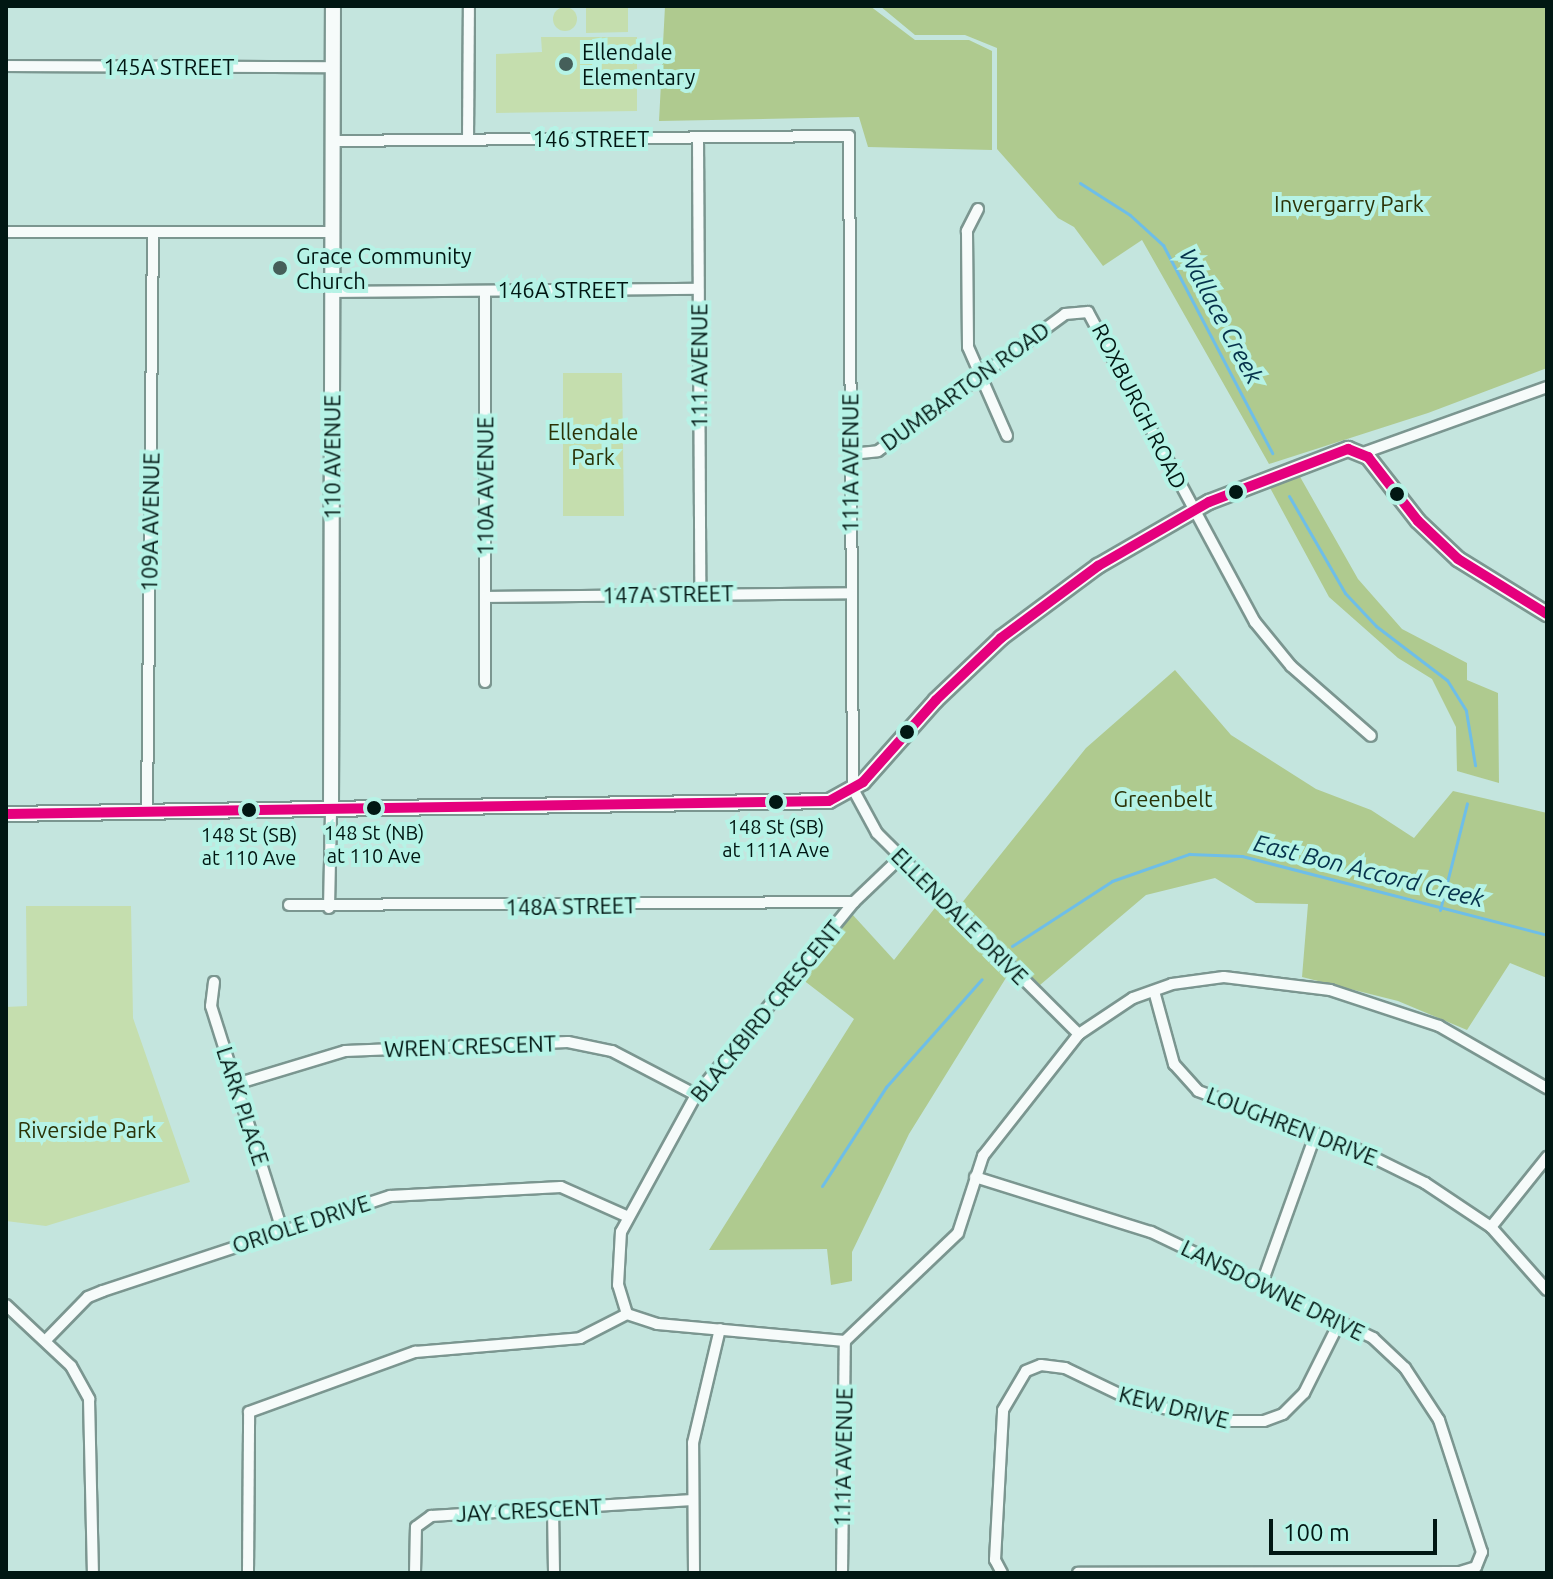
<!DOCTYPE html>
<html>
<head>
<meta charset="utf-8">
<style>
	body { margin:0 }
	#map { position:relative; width:1553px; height:1579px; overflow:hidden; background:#c4e5de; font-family:Ubuntu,sans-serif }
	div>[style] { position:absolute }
	.green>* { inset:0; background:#c5deae }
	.round { border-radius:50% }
	.forest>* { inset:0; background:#afca8f }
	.stream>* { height:3px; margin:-1.5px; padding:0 1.5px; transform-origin:1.5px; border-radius:1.5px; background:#6ebee8 }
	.roads { filter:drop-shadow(2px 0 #7b9690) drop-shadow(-2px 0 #7b9690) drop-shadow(0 2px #7b9690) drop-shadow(0 -2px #7b9690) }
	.street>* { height:10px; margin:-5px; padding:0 5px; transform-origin:5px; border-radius:5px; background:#f6fbfa }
	.secondary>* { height:14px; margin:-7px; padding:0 7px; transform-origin:7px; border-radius:7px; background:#f6fbfa }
	.bus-1>* { height:10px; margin:-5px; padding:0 5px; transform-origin:5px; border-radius:5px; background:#e5007d }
	.dots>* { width:22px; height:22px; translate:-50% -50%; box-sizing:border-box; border:4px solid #b6f3e6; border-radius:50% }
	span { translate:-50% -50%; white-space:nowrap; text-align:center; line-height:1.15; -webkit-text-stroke:8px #b6f3e6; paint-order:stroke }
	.bus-label { font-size:20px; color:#011713 }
	.poi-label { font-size:22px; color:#011713 }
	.left { translate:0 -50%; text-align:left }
	.street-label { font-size:22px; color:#011713 }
	.park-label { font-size:22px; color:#2a3206 }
	.water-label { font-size:24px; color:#06324b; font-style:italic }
	.frame { position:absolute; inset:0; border:8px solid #011713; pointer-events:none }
	.scale { position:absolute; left:1269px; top:1519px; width:168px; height:36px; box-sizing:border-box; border:4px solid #011713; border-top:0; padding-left:10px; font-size:24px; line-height:28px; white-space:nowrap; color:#011713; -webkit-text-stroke:6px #b6f3e6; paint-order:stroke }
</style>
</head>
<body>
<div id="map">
	<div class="green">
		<i style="clip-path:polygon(586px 6px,628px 6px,628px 32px,586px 33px)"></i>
		<i class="round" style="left:553px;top:7px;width:24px;height:24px"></i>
		<i style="clip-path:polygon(541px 37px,637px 37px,637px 111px,496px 113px,496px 54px,542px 52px)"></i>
		<i style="clip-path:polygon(563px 373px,622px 373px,624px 516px,563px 516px)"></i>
		<i style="clip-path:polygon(26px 906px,131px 906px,133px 1018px,190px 1182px,46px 1226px,6px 1221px,6px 1007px,27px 1006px)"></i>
	</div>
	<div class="forest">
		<i style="clip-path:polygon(665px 6px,870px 6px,915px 40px,969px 40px,992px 51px,992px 150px,868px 147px,859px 117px,659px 121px)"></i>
		<i style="clip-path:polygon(880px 6px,1547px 6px,1547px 368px,1428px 413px,1269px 464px,1142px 240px,1103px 266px,1074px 227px,1058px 218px,997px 149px,997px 48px,965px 35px,915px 35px)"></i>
		<i style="clip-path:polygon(1299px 475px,1358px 579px,1402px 629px,1467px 663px,1467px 680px,1498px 693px,1499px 783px,1457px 771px,1456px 727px,1432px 679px,1398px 658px,1329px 597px,1269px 486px)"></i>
		<i style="clip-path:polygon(1175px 670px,1231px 735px,1316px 789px,1371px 810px,1414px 838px,1453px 791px,1547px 813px,1547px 978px,1510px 963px,1467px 1030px,1398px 1001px,1302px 977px,1308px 904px,1256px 903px,1215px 878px,1146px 895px,1040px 985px,961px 904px,1086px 748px)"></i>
		<i style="clip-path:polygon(938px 904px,1009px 973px,909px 1134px,852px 1252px,852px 1281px,831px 1285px,827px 1249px,709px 1250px,854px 1019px,798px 976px,852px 914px,894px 960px)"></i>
	</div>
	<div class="stream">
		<i style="left:1080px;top:183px;width:59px;rotate:32.6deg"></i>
		<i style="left:1130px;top:215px;width:45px;rotate:42.3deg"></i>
		<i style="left:1163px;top:245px;width:235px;rotate:62.3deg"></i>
		<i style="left:1289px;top:496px;width:112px;rotate:60deg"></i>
		<i style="left:1345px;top:593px;width:45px;rotate:46.8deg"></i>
		<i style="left:1376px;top:626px;width:89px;rotate:37.3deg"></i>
		<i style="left:1447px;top:680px;width:36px;rotate:58deg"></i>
		<i style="left:1466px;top:711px;width:55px;rotate:80.5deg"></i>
		<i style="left:1440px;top:910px;width:110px;rotate:-75.8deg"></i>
		<i style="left:1012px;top:946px;width:119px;rotate:-33deg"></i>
		<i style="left:1112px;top:881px;width:82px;rotate:-19.3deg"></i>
		<i style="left:1189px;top:854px;width:53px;rotate:2.2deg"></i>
		<i style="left:1242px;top:856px;width:315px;rotate:14.5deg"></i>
		<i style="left:822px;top:1186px;width:118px;rotate:-57.1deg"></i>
		<i style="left:886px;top:1087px;width:144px;rotate:-48.4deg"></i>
	</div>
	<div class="roads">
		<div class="street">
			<i style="left:6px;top:66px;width:327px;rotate:0.2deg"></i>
			<i style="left:698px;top:138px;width:455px;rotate:89.7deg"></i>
			<i style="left:468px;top:139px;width:133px;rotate:-89.6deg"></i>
			<i style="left:333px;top:141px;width:516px;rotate:-0.56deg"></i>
			<i style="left:849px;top:136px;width:653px;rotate:89.65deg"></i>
			<i style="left:853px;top:789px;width:50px;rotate:61.4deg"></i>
			<i style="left:877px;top:833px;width:285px;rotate:44.9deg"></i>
			<i style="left:978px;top:209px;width:25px;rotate:117deg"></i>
			<i style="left:967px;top:231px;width:116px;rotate:89.5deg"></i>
			<i style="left:968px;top:347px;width:97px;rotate:66.3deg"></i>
			<i style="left:6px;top:232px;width:327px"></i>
			<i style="left:485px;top:291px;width:391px;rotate:90deg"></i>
			<i style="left:332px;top:292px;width:366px;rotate:-0.5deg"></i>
			<i style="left:1363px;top:453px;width:195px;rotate:-19.7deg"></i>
			<i style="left:851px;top:454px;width:27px;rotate:-6deg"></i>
			<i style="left:878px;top:451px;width:232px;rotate:-36.2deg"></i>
			<i style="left:1065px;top:314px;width:23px;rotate:-5deg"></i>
			<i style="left:1088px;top:312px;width:352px;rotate:61.7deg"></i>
			<i style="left:1255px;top:622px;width:57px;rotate:50.7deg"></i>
			<i style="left:1291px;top:666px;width:106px;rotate:41.2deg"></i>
			<i style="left:486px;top:597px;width:364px;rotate:-0.6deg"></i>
			<i style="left:147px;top:812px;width:580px;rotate:-89.41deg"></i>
			<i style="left:289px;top:905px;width:565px;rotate:-0.3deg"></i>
			<i style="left:329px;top:908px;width:98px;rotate:-88.8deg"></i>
			<i style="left:214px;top:982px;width:24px;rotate:97deg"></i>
			<i style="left:211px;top:1006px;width:235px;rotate:72.4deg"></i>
			<i style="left:1154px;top:991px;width:76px;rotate:74.7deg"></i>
			<i style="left:1174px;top:1064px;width:36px;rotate:48deg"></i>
			<i style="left:1198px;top:1091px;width:159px;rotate:19.8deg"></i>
			<i style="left:1348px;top:1145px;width:86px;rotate:26.3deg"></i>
			<i style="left:1425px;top:1183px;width:79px;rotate:33.7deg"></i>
			<i style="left:1491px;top:1227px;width:84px;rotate:48.4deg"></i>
			<i style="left:236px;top:1084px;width:114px;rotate:-16.8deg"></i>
			<i style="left:345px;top:1051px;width:223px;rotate:-2.3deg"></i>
			<i style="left:568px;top:1042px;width:45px;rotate:11.6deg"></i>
			<i style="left:612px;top:1051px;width:95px;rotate:27.6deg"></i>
			<i style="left:975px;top:1177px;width:184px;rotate:17.4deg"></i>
			<i style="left:1151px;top:1232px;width:246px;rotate:25.5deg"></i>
			<i style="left:1373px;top:1338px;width:44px;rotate:43.2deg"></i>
			<i style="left:1405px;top:1368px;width:62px;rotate:56.8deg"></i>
			<i style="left:1439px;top:1420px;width:139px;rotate:72deg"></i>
			<i style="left:1482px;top:1552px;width:16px;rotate:112deg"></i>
			<i style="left:1476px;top:1567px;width:17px;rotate:163deg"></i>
			<i style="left:1460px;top:1572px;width:382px;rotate:179.9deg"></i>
			<i style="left:1491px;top:1227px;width:90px;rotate:-51.3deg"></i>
			<i style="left:1262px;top:1283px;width:159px;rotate:-70.2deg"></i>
			<i style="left:6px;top:1305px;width:89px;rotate:43.2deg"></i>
			<i style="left:71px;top:1366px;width:38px;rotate:61deg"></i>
			<i style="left:89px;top:1399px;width:174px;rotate:88.7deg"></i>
			<i style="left:627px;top:1314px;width:30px;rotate:-107deg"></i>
			<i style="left:618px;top:1285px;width:53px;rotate:-86.8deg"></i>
			<i style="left:621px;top:1232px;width:156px;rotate:-61.3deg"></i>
			<i style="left:696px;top:1095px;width:249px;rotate:-50.7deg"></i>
			<i style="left:854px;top:902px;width:65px;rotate:-43.8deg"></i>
			<i style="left:627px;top:1314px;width:32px;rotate:18deg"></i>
			<i style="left:657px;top:1324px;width:189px;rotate:5.2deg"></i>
			<i style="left:46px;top:1340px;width:60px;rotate:-45.7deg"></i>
			<i style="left:88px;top:1297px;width:16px;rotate:-22deg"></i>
			<i style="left:103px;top:1291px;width:302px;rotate:-18.3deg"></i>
			<i style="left:390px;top:1196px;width:171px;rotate:-3deg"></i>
			<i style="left:561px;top:1187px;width:71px;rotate:24deg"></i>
			<i style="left:845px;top:1341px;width:156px;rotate:-43.7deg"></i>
			<i style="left:958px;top:1233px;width:81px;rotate:-72deg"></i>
			<i style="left:983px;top:1156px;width:155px;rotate:-51.8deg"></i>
			<i style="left:1079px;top:1034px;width:65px;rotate:-33.7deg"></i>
			<i style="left:1133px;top:998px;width:41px;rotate:-19.7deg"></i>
			<i style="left:1172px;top:984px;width:52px;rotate:-7.7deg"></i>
			<i style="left:1224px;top:977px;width:107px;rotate:7deg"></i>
			<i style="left:1330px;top:990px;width:115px;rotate:18.3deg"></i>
			<i style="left:1439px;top:1026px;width:125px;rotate:29.9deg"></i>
			<i style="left:553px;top:1508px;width:65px;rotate:89.1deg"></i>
			<i style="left:248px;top:1573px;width:161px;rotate:-89.6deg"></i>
			<i style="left:249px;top:1412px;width:177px;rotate:-19.9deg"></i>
			<i style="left:415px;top:1352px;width:166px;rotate:-4.8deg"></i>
			<i style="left:580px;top:1338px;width:53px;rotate:-27.1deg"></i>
			<i style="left:415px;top:1573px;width:46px;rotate:-88.8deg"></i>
			<i style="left:416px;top:1527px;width:19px;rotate:-36deg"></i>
			<i style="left:431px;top:1516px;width:262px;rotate:-3.5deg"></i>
			<i style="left:694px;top:1573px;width:130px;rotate:-90.4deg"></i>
			<i style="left:693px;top:1443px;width:117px;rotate:-76.7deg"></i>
			<i style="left:842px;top:1573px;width:232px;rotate:-89.3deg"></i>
			<i style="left:1002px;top:1573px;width:15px;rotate:-118deg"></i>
			<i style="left:995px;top:1560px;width:150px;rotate:-86.9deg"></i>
			<i style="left:1003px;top:1410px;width:45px;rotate:-59.5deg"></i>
			<i style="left:1026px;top:1371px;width:16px;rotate:-22deg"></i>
			<i style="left:1041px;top:1365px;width:24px;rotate:7deg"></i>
			<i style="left:1065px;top:1368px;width:79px;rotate:25.6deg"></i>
			<i style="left:1136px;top:1402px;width:91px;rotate:12.1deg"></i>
			<i style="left:1225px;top:1421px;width:39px"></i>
			<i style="left:1264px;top:1421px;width:20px;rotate:-20deg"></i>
			<i style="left:1283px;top:1414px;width:30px;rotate:-45deg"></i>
			<i style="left:1304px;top:1393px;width:80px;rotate:-63.4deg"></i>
		</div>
		<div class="secondary">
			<i style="left:331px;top:810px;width:804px;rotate:-89.86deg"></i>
			<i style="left:6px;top:814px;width:823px;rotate:-0.9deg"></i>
			<i style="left:829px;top:801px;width:39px;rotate:-29deg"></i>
			<i style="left:863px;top:782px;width:110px;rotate:-48.3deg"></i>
			<i style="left:936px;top:700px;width:90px;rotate:-43.6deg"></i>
			<i style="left:1001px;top:638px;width:121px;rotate:-36.6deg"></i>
			<i style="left:1098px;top:566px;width:128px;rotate:-30deg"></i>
			<i style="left:1209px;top:502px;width:149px;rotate:-20.9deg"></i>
			<i style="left:1348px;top:449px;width:22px;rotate:22deg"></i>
			<i style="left:1368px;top:457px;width:81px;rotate:52deg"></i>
			<i style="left:1418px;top:521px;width:55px;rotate:43.5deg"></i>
			<i style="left:1458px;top:559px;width:105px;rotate:31.7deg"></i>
		</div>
	</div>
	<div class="bus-1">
		<i style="left:6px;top:814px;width:823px;rotate:-0.9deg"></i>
		<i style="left:829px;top:801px;width:39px;rotate:-29deg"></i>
		<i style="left:863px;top:782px;width:110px;rotate:-48.3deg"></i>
		<i style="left:936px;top:700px;width:90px;rotate:-43.6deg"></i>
		<i style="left:1001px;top:638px;width:121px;rotate:-36.6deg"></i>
		<i style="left:1098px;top:566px;width:128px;rotate:-30deg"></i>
		<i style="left:1209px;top:502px;width:149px;rotate:-20.9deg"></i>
		<i style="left:1348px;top:449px;width:22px;rotate:22deg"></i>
		<i style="left:1368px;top:457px;width:81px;rotate:52deg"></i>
		<i style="left:1418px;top:521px;width:55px;rotate:43.5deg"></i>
		<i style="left:1458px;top:559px;width:105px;rotate:31.7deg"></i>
	</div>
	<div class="dots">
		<i style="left:566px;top:64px;background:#455f5a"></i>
		<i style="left:280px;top:268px;background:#455f5a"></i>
		<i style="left:1236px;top:492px;background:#011713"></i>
		<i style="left:1397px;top:494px;background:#011713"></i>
		<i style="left:907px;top:732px;background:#011713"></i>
		<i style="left:776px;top:802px;background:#011713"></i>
		<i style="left:374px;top:808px;background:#011713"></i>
		<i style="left:249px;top:810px;background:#011713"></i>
	</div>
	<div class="bus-label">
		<span style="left:776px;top:838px">148 St (SB)<br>at 111A Ave</span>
		<span style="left:374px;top:844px">148 St (NB)<br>at 110 Ave</span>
		<span style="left:249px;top:846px">148 St (SB)<br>at 110 Ave</span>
	</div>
	<div class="poi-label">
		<span class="left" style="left:582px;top:64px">Ellendale<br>Elementary</span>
		<span class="left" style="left:296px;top:268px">Grace Community<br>Church</span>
	</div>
	<div class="street-label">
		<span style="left:169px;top:67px">145A STREET</span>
		<span style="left:591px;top:139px">146 STREET</span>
		<span style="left:563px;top:290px">146A STREET</span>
		<span style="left:699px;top:366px;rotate:-90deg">111 AVENUE</span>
		<span style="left:965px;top:386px;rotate:-36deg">DUMBARTON ROAD</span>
		<span style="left:1140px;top:406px;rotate:63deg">ROXBURGH ROAD</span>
		<span style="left:332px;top:457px;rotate:-90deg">110 AVENUE</span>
		<span style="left:850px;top:463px;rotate:-90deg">111A AVENUE</span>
		<span style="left:485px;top:486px;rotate:-90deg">110A AVENUE</span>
		<span style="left:150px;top:522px;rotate:-89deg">109A AVENUE</span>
		<span style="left:668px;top:594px;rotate:-1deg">147A STREET</span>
		<span style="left:571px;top:906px;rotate:-1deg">148A STREET</span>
		<span style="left:960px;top:916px;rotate:45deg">ELLENDALE DRIVE</span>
		<span style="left:766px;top:1011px;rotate:-51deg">BLACKBIRD CRESCENT</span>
		<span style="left:470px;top:1046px;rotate:-2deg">WREN CRESCENT</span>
		<span style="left:243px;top:1106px;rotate:72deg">LARK PLACE</span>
		<span style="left:1292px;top:1126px;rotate:21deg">LOUGHREN DRIVE</span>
		<span style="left:301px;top:1224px;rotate:-18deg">ORIOLE DRIVE</span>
		<span style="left:1273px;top:1290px;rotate:26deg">LANSDOWNE DRIVE</span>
		<span style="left:1174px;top:1407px;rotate:14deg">KEW DRIVE</span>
		<span style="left:843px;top:1457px;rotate:-89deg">111A AVENUE</span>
		<span style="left:529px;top:1510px;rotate:-3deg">JAY CRESCENT</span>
	</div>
	<div class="park-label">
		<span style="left:1349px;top:204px">Invergarry Park</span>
		<span style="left:593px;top:444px">Ellendale<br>Park</span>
		<span style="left:1163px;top:799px">Greenbelt</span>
		<span style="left:87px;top:1130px">Riverside Park</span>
	</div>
	<div class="water-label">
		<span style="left:1221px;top:316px;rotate:62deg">Wallace Creek</span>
		<span style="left:1369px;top:871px;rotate:14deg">East Bon Accord Creek</span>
	</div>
	<div class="frame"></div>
	<div class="scale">100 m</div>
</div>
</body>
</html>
